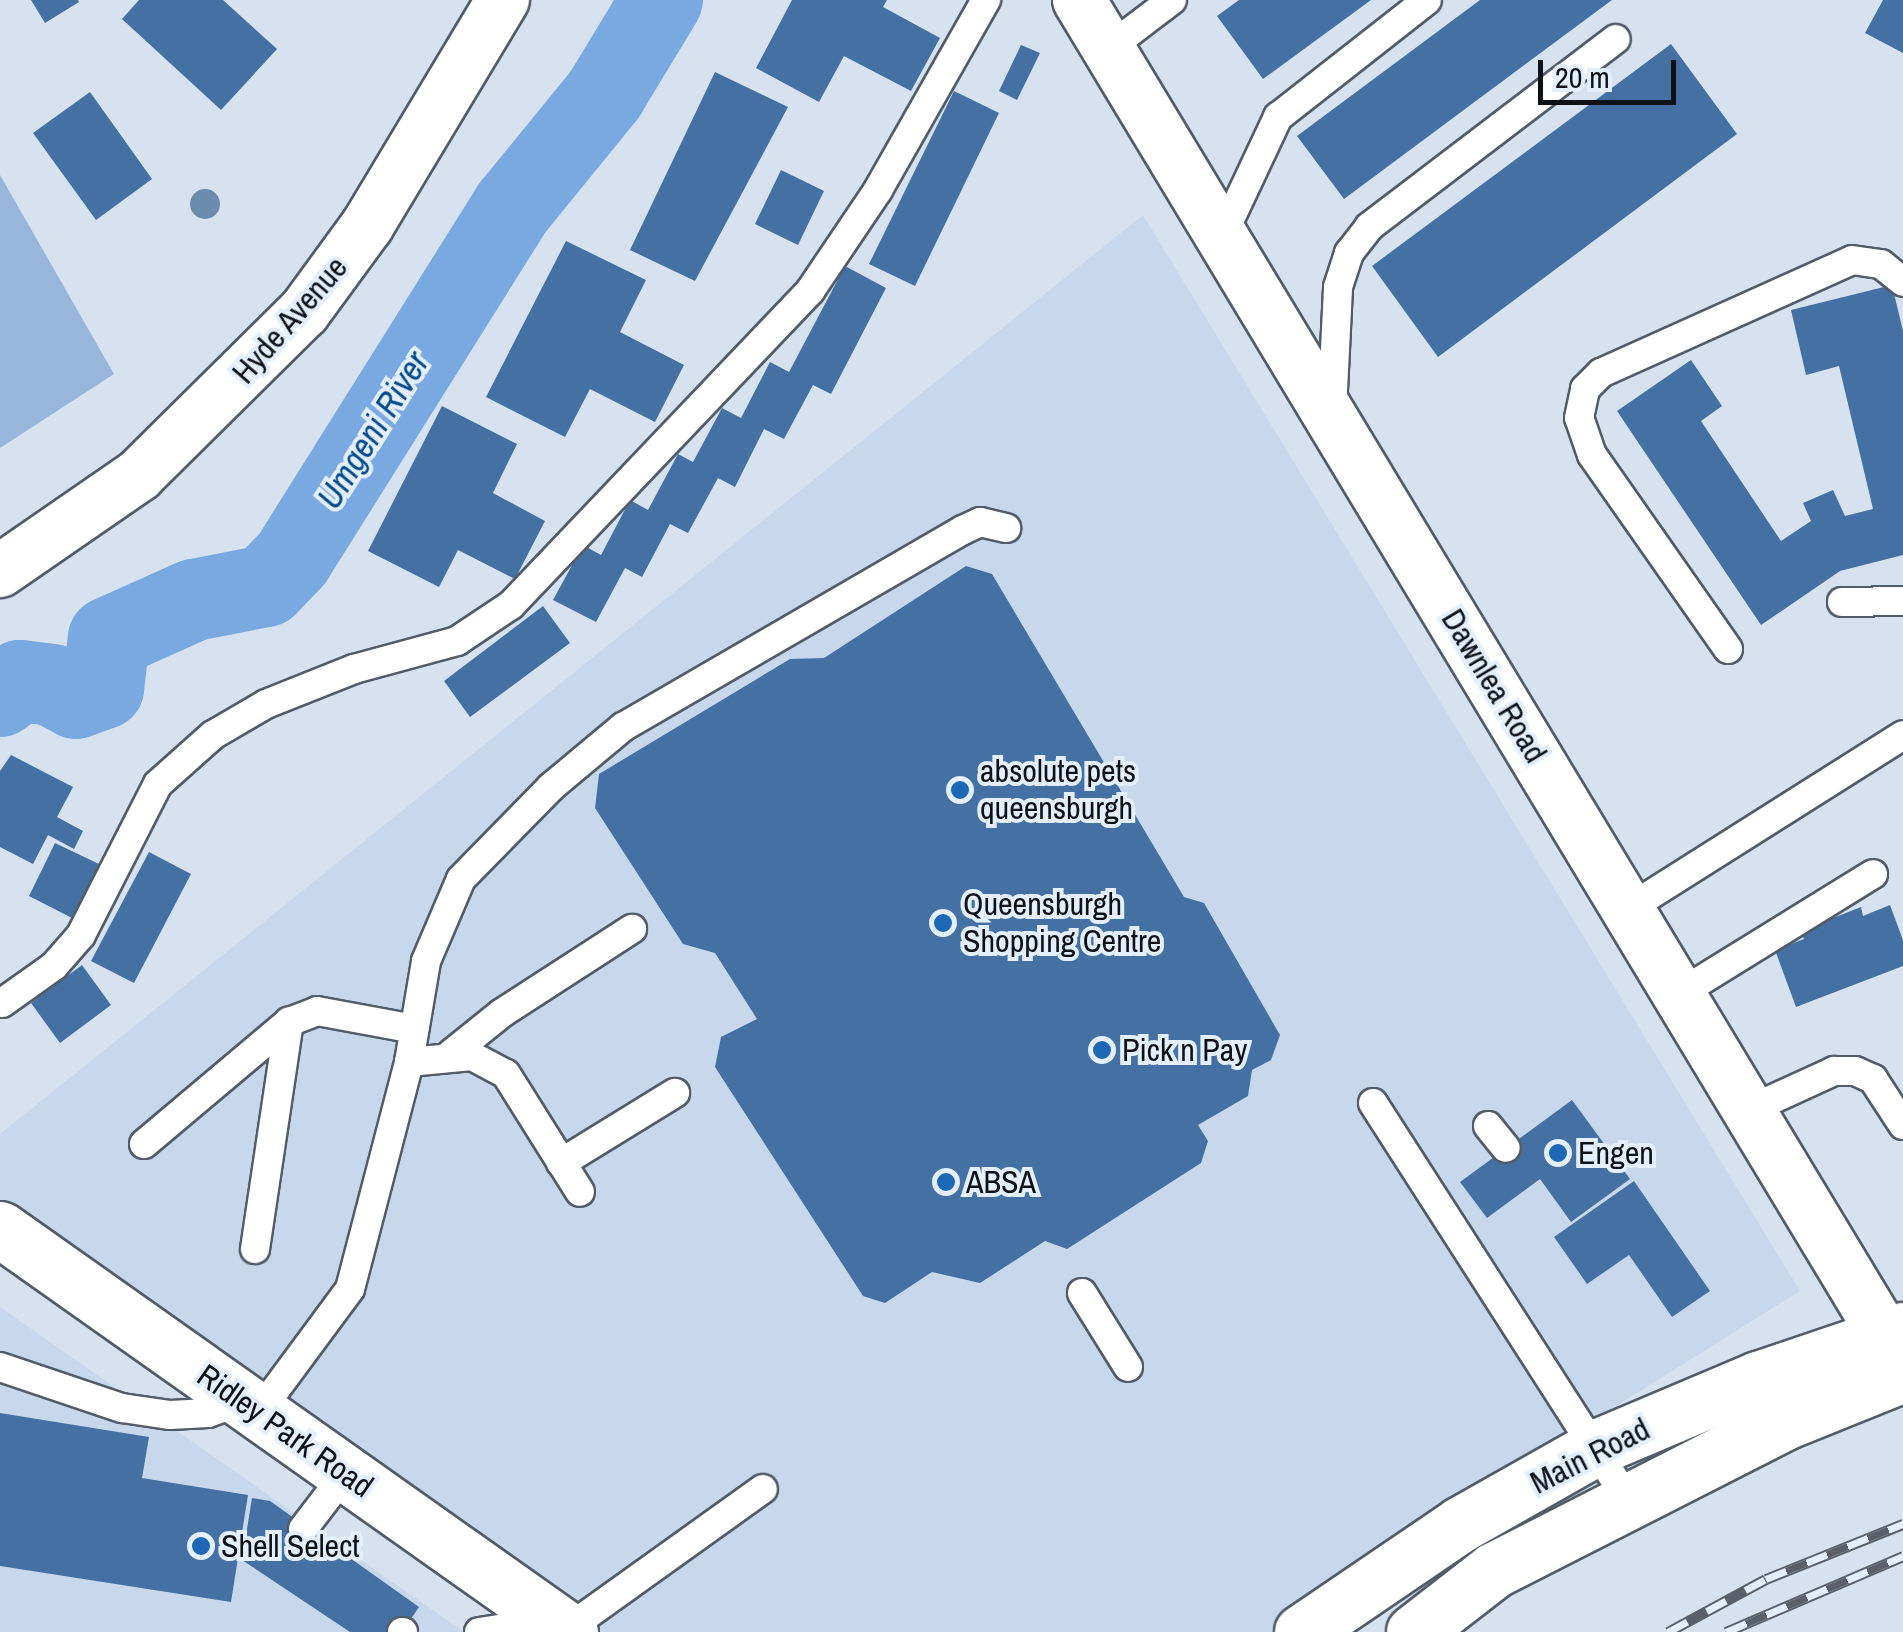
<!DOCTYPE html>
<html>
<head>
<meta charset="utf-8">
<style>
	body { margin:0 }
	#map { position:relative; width:1903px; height:1632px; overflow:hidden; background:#d6e2f0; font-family:"Archivo Narrow",sans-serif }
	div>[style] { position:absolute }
	.built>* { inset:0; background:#c8d8ec }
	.green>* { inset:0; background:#98b6db }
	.river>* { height:82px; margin:-41px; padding:0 41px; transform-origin:41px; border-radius:41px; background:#7aa8e0 }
	.building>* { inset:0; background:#4470a4 }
	.roads { filter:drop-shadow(2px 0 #525c68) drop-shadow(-2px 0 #525c68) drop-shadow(0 2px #525c68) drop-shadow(0 -2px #525c68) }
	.lane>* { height:28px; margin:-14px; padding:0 14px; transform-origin:14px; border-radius:14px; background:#fff }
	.street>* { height:52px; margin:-26px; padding:0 26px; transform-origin:26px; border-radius:26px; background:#fff }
	.secondary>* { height:55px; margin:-27.5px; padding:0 27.5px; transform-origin:27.5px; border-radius:27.5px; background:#fff }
	.rail>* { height:11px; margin-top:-5.5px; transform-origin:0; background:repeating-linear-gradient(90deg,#e3effd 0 22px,#596069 0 44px); box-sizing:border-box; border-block:2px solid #596069 }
	.trees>* { width:30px; height:30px; margin:-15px; border-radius:50%; background:#6c8bae }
	.dots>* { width:28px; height:28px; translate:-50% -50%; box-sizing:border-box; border:5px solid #e3effd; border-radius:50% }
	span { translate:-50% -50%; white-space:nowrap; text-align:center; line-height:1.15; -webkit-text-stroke:8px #e3effd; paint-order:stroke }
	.street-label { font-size:32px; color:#0e1217 }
	.poi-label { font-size:32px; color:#0e1217 }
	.left { translate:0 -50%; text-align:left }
	.water-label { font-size:35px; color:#03498b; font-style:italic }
	.scale { position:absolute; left:1538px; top:60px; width:138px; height:45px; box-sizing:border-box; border:5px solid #0e1217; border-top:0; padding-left:12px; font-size:30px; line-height:35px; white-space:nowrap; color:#0e1217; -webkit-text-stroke:8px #e3effd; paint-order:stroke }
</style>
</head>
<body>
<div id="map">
	<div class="built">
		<i style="clip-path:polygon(1143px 215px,1800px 1291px,1586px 1425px,1322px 1632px,599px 1632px,0 1204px,0 1134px)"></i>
		<i style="clip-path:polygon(0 1307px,464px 1632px,0 1632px)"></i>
	</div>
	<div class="green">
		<i style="clip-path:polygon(0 175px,114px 374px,0 448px)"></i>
	</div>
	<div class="river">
		<i style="left:0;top:696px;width:25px;rotate:-37deg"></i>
		<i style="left:20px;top:681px;width:32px;rotate:7deg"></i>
		<i style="left:52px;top:685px;width:27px;rotate:28deg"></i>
		<i style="left:76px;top:698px;width:29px;rotate:-20deg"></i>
		<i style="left:103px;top:688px;width:50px;rotate:-83.2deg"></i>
		<i style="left:109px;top:638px;width:93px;rotate:-24.1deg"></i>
		<i style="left:194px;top:600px;width:73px;rotate:-11deg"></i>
		<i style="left:266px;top:586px;width:37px;rotate:-46deg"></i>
		<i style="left:292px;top:559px;width:416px;rotate:-57.9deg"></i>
		<i style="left:513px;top:207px;width:146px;rotate:-50.8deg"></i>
		<i style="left:605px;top:94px;width:110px;rotate:-58.8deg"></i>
	</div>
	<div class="building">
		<i style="clip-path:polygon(31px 0,78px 0,79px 2px,45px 23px)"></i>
		<i style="clip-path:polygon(139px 0,223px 0,277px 49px,221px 110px,122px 19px)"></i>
		<i style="clip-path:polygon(792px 0,887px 0,883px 7px,940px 38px,911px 91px,844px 56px,819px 102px,756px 68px)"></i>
		<i style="clip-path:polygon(1239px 0,1371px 0,1263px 79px,1217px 16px)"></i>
		<i style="clip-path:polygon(1480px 0,1612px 0,1344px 199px,1297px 136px)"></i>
		<i style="clip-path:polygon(1883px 0,1903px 0,1903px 53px,1865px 33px)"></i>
		<i style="clip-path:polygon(1671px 44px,1737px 134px,1438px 357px,1372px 266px)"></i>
		<i style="clip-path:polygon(1021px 45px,1040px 53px,1017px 100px,999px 91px)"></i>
		<i style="clip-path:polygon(715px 72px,788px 107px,695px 281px,630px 250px)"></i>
		<i style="clip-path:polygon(954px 91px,999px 113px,915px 286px,869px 264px)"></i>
		<i style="clip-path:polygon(90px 92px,152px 179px,96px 220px,33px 133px)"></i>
		<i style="clip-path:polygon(781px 170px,824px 191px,798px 245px,755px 224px)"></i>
		<i style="clip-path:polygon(566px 241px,646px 280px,620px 332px,684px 365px,655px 422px,590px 389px,565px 437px,486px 397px)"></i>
		<i style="clip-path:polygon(845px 266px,886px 288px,831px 394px,813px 385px,784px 439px,764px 429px,735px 487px,718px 478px,688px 533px,670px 524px,642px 577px,625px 568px,596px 622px,553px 600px,583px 545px,601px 555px,630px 500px,648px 510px,678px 454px,693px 462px,722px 408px,741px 418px,770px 362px,789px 372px)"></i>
		<i style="clip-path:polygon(1892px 285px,1903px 331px,1903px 555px,1840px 571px,1761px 625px,1617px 411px,1691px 360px,1722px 406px,1701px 421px,1781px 541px,1811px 521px,1803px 503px,1833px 490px,1845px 516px,1873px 509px,1839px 366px,1806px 375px,1791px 310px)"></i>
		<i style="clip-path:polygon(442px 406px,517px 444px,493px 493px,545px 521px,515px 579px,458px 550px,439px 587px,368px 551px)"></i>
		<i style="clip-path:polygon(966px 566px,992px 574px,1184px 897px,1204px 903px,1280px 1035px,1271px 1060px,1252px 1070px,1248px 1096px,1198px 1125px,1208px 1141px,1201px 1163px,1067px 1249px,1045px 1241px,980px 1283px,932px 1272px,885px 1303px,863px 1296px,715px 1067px,721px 1037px,757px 1019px,715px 953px,683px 944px,595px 808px,599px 774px,790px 659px,824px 658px)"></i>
		<i style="clip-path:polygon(543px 606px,570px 643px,470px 717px,444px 681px)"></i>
		<i style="clip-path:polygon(11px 755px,73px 787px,57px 817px,83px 831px,74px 849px,48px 835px,33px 864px,0 847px,0 771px)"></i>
		<i style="clip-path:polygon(55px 843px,99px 864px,72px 918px,29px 896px)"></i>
		<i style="clip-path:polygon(149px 852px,191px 874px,134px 983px,91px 961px)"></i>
		<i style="clip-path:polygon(1890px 905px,1903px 940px,1903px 966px,1796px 1007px,1775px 950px,1804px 939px,1800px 931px,1861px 907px,1863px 916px)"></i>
		<i style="clip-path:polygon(82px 965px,111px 1005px,60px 1043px,31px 1003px)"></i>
		<i style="clip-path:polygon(1572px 1100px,1630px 1179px,1571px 1222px,1540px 1179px,1487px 1218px,1460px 1182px)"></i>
		<i style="clip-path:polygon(1634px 1181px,1710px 1291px,1672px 1317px,1629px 1255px,1587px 1284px,1554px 1237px)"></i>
		<i style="clip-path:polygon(0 1413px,149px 1437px,142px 1478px,248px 1495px,231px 1602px,0 1566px)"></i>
		<i style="clip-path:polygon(252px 1498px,270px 1501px,419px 1607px,402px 1632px,350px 1632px,242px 1560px)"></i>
	</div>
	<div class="roads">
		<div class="lane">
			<i style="left:1109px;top:48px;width:79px;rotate:-37.3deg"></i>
			<i style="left:1222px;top:236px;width:132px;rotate:-64.8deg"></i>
			<i style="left:1278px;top:117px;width:189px;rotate:-38.1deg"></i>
			<i style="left:1332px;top:411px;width:124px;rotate:-87.2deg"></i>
			<i style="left:1338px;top:287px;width:36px;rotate:-72deg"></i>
			<i style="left:1349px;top:253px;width:33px;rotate:-52deg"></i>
			<i style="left:1369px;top:227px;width:310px;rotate:-37.3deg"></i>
			<i style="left:1842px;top:602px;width:61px;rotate:-0.9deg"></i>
			<i style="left:1728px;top:649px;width:237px;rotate:-125deg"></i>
			<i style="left:1592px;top:455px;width:39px;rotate:-109deg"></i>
			<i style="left:1579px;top:418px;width:30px;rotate:-78deg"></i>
			<i style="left:1585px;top:389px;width:23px;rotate:-45deg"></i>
			<i style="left:1601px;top:373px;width:275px;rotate:-24.2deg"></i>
			<i style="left:1852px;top:260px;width:29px;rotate:8deg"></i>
			<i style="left:1881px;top:264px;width:28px;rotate:39deg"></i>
			<i style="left:1628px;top:909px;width:325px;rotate:-32.3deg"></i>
			<i style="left:1679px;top:994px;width:228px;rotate:-31.7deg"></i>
			<i style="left:2px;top:1003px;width:64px;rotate:-35.4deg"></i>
			<i style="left:54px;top:966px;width:41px;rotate:-48.9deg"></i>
			<i style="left:81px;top:935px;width:169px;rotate:-63deg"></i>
			<i style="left:158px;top:784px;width:74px;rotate:-41.7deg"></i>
			<i style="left:213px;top:735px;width:61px;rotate:-30.3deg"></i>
			<i style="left:266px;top:704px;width:95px;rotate:-21.7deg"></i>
			<i style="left:354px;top:669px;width:107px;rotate:-15.2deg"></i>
			<i style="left:457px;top:641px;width:65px;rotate:-33.7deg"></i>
			<i style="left:511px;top:605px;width:434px;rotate:-46.4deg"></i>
			<i style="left:810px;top:291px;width:122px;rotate:-56deg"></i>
			<i style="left:878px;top:190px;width:219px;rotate:-60.4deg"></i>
			<i style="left:451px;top:1054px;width:65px;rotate:-38.8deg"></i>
			<i style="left:502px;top:1013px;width:155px;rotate:-32.9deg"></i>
			<i style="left:409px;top:1062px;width:63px;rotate:-5.4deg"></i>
			<i style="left:472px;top:1056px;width:38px;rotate:28deg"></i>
			<i style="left:506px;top:1074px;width:139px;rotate:57.9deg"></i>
			<i style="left:1373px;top:1103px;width:473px;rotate:57.3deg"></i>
			<i style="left:1749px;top:1110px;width:94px;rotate:-24.6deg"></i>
			<i style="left:1834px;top:1071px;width:21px"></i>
			<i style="left:1855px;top:1071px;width:20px;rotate:24deg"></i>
			<i style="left:1873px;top:1079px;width:55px;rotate:56.9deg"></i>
			<i style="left:1488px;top:1126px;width:28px;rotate:51deg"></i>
			<i style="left:144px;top:1144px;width:189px;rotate:-40.1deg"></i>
			<i style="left:289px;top:1022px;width:30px;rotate:-21deg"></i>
			<i style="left:317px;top:1011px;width:99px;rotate:10.5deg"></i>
			<i style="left:561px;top:1163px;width:134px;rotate:-31.6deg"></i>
			<i style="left:255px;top:1249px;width:230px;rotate:-81.5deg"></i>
			<i style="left:1082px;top:1293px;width:87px;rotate:58.1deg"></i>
			<i style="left:0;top:1367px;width:129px;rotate:18.6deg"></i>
			<i style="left:122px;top:1408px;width:49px;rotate:8.3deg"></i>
			<i style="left:170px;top:1415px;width:38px;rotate:-3deg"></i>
			<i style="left:208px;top:1413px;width:37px;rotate:-20deg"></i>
			<i style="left:259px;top:1412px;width:153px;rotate:-53.5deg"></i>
			<i style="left:350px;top:1289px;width:235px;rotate:-75.4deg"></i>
			<i style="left:409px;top:1062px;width:102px;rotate:-80.4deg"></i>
			<i style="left:426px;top:961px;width:89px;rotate:-66.9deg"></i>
			<i style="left:461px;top:879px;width:129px;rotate:-45.6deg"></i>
			<i style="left:551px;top:787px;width:94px;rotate:-39.8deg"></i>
			<i style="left:623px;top:727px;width:393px;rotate:-30.1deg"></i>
			<i style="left:963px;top:530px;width:19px;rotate:-25deg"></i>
			<i style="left:980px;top:522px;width:27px;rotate:13deg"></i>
			<i style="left:303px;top:1529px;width:69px;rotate:-52.6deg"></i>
			<i style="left:566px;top:1630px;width:242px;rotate:-35.6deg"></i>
			<i style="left:402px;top:1632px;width:1px"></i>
			<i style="left:479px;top:1632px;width:74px;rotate:-8.6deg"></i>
		</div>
		<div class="street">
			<i style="left:1079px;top:0;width:1557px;rotate:58.9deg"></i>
			<i style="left:1883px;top:1333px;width:46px;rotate:66.8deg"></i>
			<i style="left:0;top:571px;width:169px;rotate:-34.6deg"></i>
			<i style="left:139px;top:475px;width:232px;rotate:-44.7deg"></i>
			<i style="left:304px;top:312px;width:107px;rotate:-53.8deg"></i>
			<i style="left:367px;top:226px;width:264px;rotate:-59deg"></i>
		</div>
		<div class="secondary">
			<i style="left:0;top:1229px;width:698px;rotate:35.26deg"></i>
			<i style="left:1302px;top:1632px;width:192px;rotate:-34.2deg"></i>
			<i style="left:1461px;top:1524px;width:156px;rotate:-29.5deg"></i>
			<i style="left:1597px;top:1447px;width:175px;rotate:-22.9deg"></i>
			<i style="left:1758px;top:1379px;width:153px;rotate:-18.7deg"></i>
			<i style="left:1414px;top:1632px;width:101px;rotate:-37.8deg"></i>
			<i style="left:1494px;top:1570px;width:323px;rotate:-27deg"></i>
			<i style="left:1782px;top:1423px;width:131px;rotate:-22deg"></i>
		</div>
	</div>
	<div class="rail">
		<i style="left:1668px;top:1632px;width:111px;rotate:-28.4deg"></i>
		<i style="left:1766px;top:1579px;width:148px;rotate:-21.9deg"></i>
		<i style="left:1726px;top:1632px;width:193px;rotate:-23.2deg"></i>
	</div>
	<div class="trees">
		<i style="left:205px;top:204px"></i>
	</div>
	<div class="dots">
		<i style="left:960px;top:790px;background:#1c67b6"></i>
		<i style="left:943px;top:923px;background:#1c67b6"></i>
		<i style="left:1102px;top:1050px;background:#1c67b6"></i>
		<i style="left:1558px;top:1153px;background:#1c67b6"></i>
		<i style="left:946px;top:1182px;background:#1c67b6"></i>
		<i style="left:201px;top:1546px;background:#1c67b6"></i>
	</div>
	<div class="street-label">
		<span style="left:290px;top:320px;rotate:-49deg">Hyde Avenue</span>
		<span style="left:1494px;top:686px;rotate:59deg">Dawnlea Road</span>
		<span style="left:285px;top:1431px;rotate:35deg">Ridley Park Road</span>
		<span style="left:1590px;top:1456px;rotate:-27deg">Main Road</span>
	</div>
	<div class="poi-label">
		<span class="left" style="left:980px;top:790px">absolute pets<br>queensburgh</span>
		<span class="left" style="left:963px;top:923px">Queensburgh<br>Shopping Centre</span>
		<span class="left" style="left:1122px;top:1050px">Pick n Pay</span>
		<span class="left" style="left:1578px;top:1153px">Engen</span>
		<span class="left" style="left:966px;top:1182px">ABSA</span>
		<span class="left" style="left:221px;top:1546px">Shell Select</span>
	</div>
	<div class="water-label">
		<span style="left:373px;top:430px;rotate:-58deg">Umgeni River</span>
	</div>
	<div class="scale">20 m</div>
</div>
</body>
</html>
